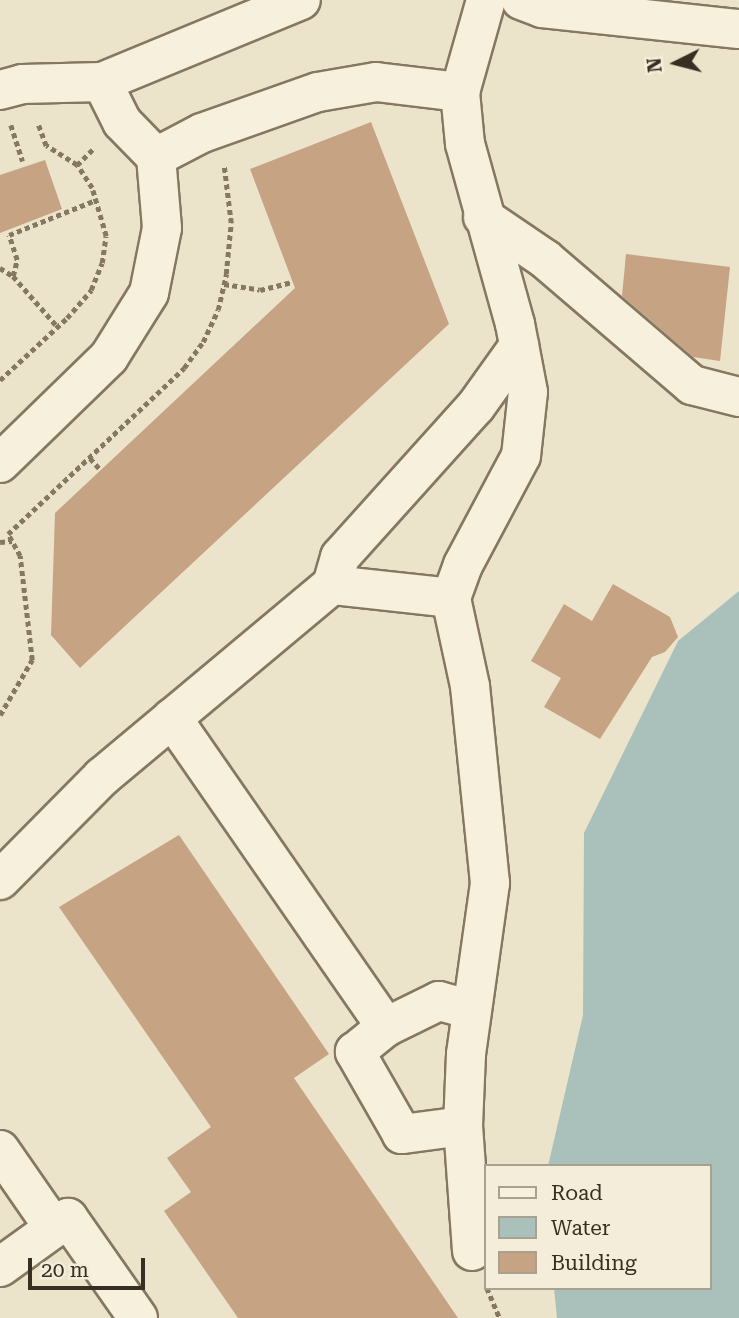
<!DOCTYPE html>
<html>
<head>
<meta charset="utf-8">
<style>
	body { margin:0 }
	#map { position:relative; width:739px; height:1318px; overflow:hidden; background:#ebe4ca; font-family:"Roboto Serif",serif }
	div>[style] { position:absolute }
	.water>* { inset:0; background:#aac0bb }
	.building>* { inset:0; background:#c6a383 }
	.path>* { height:4.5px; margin-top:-2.25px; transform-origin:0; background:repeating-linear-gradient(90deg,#867760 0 5px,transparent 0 8.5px) }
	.roads { filter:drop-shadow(2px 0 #867760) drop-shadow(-2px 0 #867760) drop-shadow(0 2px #867760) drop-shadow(0 -2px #867760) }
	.minor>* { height:38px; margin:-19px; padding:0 19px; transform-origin:19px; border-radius:19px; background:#f6f0dc }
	span { translate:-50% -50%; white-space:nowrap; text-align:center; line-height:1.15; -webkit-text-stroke:5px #f3edd9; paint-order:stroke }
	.legend { position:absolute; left:484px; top:1164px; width:228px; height:126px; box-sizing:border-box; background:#f3edd9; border:2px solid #a8a190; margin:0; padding:9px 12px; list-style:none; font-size:21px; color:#382e22 }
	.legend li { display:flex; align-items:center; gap:14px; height:35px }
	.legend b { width:35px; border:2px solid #a8a190 }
	.north { position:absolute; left:641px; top:28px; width:70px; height:70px; -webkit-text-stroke:5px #f3edd9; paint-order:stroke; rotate:264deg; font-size:19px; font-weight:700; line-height:28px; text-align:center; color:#382e22 }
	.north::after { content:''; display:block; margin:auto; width:24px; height:32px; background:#382e22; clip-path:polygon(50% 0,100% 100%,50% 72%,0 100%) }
	.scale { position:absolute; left:28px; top:1258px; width:117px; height:32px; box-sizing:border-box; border:4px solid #382e22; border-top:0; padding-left:9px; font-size:21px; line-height:24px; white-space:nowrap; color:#382e22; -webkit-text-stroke:5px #f3edd9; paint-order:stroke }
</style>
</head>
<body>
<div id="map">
	<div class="water">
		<i style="clip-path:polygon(739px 591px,739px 1318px,557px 1318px,554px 1288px,709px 1288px,709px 1166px,548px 1166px,583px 1015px,584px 833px,678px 641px)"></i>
	</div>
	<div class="building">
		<i style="clip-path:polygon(371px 122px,449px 324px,80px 668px,51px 635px,55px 513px,295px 288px,250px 169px)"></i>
		<i style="clip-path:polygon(45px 160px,62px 209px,0 233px,0 175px)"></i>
		<i style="clip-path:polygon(626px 254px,730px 267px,720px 361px,693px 357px,622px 296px)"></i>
		<i style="clip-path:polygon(613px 584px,670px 617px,678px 637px,665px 652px,652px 657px,600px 739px,544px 707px,561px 678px,531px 661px,564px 604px,592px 621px)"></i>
		<i style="clip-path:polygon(179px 835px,329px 1054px,294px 1078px,458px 1318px,238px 1318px,164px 1211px,191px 1192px,167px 1158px,211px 1127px,59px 907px)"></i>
	</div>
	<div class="path">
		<i style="left:11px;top:125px;width:38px;rotate:72deg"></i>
		<i style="left:77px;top:165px;width:25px;rotate:-45deg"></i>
		<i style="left:0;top:268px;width:15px;rotate:32deg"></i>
		<i style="left:13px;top:276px;width:67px;rotate:48.7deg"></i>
		<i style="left:13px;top:276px;width:16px;rotate:-76deg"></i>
		<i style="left:17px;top:260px;width:26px;rotate:-108deg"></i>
		<i style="left:9px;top:235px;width:94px;rotate:-21.9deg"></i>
		<i style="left:224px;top:284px;width:36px;rotate:9deg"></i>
		<i style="left:260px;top:290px;width:33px;rotate:-14deg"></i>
		<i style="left:0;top:380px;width:91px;rotate:-42.8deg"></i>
		<i style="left:67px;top:318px;width:37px;rotate:-49deg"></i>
		<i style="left:91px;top:290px;width:29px;rotate:-68deg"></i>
		<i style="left:102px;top:263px;width:27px;rotate:-82deg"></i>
		<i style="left:106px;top:236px;width:50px;rotate:-106.3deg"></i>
		<i style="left:92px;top:188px;width:27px;rotate:-123deg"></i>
		<i style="left:77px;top:165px;width:36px;rotate:-148deg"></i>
		<i style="left:46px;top:146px;width:23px;rotate:-110deg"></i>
		<i style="left:90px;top:458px;width:15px;rotate:48deg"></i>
		<i style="left:0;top:542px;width:12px;rotate:-5deg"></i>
		<i style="left:0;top:715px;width:64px;rotate:-59.8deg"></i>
		<i style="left:32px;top:660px;width:105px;rotate:-96.6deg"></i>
		<i style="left:20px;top:556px;width:25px;rotate:-119deg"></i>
		<i style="left:8px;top:534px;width:242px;rotate:-43.3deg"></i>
		<i style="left:184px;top:368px;width:32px;rotate:-54deg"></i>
		<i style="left:203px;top:342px;width:35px;rotate:-65deg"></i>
		<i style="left:218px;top:310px;width:37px;rotate:-77deg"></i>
		<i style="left:226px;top:274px;width:51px;rotate:-84.4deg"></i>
		<i style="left:231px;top:223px;width:57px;rotate:-97deg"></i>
		<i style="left:487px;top:1288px;width:33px;rotate:67deg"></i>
	</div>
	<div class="roads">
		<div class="minor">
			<i style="left:521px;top:0;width:22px;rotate:21deg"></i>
			<i style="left:542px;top:8px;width:198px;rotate:6.1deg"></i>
			<i style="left:102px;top:82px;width:45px;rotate:63.4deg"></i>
			<i style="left:122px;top:122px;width:49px;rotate:45.8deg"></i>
			<i style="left:156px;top:157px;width:52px;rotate:-27.6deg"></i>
			<i style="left:202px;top:133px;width:123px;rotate:-19.5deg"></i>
			<i style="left:318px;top:92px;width:59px;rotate:-9.8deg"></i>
			<i style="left:376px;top:82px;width:85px;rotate:6.8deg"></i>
			<i style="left:0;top:90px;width:23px;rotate:-15deg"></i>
			<i style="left:22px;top:84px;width:80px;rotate:-1.4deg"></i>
			<i style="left:102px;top:82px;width:215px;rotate:-22.4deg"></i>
			<i style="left:483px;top:217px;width:75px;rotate:34.1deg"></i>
			<i style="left:545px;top:259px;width:194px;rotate:40.6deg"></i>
			<i style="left:692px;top:385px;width:49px;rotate:14.3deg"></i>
			<i style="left:0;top:463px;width:152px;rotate:-44.2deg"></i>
			<i style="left:109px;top:357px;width:75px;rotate:-58deg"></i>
			<i style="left:149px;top:293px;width:66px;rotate:-78.7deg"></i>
			<i style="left:162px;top:228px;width:71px;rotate:-94.8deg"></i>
			<i style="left:332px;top:585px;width:29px;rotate:-74deg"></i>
			<i style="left:340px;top:557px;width:203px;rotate:-48deg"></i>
			<i style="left:476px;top:406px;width:74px;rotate:-54.4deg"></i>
			<i style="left:172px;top:718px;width:376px;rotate:55.3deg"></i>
			<i style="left:0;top:880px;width:145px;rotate:-45.3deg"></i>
			<i style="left:102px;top:777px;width:300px;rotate:-39.9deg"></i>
			<i style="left:332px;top:585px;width:120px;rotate:6.2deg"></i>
			<i style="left:463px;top:1126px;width:62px;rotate:172.5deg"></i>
			<i style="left:402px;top:1134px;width:95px;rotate:-119.8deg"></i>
			<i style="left:355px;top:1052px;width:40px;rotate:-39deg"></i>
			<i style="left:386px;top:1027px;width:59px;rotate:-26.1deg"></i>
			<i style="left:439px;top:1001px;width:34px;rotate:15deg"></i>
			<i style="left:0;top:1150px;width:95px;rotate:55.3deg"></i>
			<i style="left:472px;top:1251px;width:125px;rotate:-94.1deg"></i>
			<i style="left:463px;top:1126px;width:72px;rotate:-87.6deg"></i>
			<i style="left:466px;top:1054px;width:173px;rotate:-82deg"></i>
			<i style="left:490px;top:883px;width:198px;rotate:-95.8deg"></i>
			<i style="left:470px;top:686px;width:90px;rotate:-102.2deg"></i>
			<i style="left:451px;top:598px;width:35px;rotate:-70deg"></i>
			<i style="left:463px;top:565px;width:123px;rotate:-62deg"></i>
			<i style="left:521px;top:456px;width:64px;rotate:-83.8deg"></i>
			<i style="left:528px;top:392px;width:69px;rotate:-100.8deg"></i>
			<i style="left:515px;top:324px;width:187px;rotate:-105.5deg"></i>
			<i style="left:465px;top:144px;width:52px;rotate:-95.5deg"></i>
			<i style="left:460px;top:92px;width:96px;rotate:-74.2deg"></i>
			<i style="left:0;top:1267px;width:84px;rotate:-35.8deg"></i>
			<i style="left:68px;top:1218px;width:122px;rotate:55deg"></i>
		</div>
	</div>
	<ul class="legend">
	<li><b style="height:9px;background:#f6f0dc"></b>Road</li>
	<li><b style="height:19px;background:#aac0bb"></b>Water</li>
	<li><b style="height:19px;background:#c6a383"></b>Building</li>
	</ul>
	<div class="north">N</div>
	<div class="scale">20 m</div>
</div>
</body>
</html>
